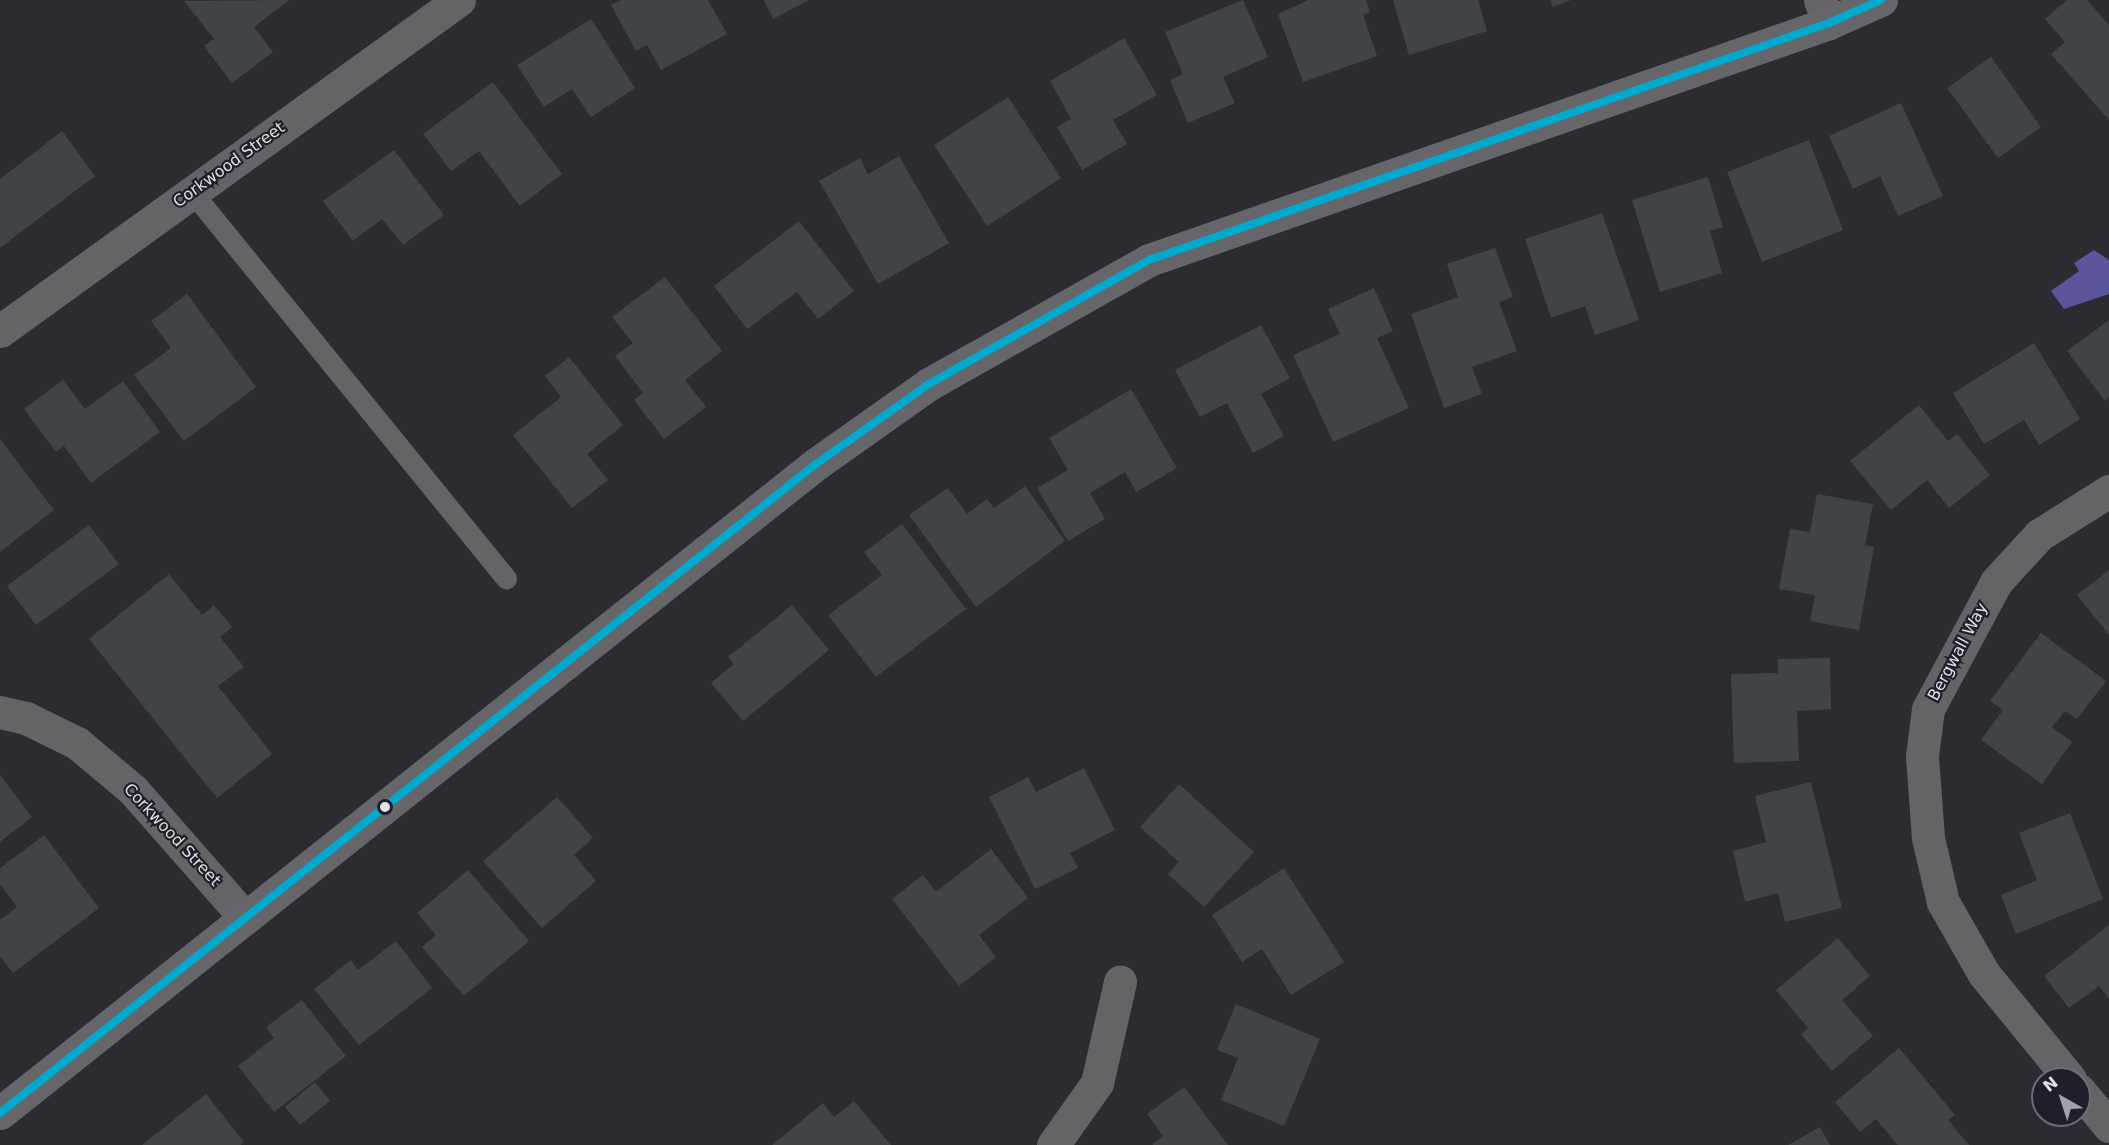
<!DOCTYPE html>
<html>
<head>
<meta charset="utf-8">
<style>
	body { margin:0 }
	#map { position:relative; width:2109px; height:1145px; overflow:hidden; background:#2b2b31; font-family:"DejaVu Sans",sans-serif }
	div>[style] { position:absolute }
	.water>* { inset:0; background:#5b569b }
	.building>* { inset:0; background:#414446 }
	.lane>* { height:21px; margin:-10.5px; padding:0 10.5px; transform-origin:10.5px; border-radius:10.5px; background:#646467 }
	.street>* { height:33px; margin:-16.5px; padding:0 16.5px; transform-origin:16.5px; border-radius:16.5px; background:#646467 }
	.secondary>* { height:33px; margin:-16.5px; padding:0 16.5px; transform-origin:16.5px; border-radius:16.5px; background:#66666a }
	.bus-1>* { height:8px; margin:-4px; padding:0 4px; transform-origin:4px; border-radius:4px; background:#00a9ce }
	.dots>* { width:16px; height:16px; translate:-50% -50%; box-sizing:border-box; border:3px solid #1f1f29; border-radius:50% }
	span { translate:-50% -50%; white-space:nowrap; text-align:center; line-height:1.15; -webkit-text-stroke:4.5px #1f1f29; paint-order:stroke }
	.street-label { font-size:16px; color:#e1e1e8 }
	.north { position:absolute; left:2031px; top:1067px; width:60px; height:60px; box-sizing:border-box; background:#1f1f29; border:2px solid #6d6d75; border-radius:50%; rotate:321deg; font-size:16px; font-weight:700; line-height:24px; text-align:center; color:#e1e1e8 }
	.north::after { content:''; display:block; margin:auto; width:21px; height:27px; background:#a1a1a8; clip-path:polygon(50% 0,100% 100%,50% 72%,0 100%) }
</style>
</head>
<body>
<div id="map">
	<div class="water">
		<i style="clip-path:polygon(2094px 250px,2109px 260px,2109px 294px,2064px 309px,2051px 291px,2079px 271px,2074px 263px)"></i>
	</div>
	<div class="building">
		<i style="clip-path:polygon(289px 0,254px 27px,273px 52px,232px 83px,204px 46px,214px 39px,184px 1px)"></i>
		<i style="clip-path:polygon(621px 0,708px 0,727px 34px,661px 70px,647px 45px,636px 51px,611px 5px)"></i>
		<i style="clip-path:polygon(764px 0,809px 0,773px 19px)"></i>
		<i style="clip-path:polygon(1243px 0,1268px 57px,1223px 77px,1235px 103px,1188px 123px,1170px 80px,1183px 74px,1165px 32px)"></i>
		<i style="clip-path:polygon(1308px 0,1366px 0,1370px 12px,1363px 15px,1377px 56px,1303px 82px,1278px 14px)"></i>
		<i style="clip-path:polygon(1393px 0,1478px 0,1487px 31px,1409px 55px)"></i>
		<i style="clip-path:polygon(1550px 0,1571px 0,1553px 7px)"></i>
		<i style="clip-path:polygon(2067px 0,2087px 0,2109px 25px,2109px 120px,2051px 54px,2065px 42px,2045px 19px)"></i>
		<i style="clip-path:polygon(591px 19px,635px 88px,591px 117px,572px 89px,544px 107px,517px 65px)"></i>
		<i style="clip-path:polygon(1124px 38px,1157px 95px,1113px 120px,1127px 144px,1082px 170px,1057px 127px,1071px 119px,1050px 81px)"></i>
		<i style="clip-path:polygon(1991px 57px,2041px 127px,1998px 158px,1947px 88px)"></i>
		<i style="clip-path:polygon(493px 82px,562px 174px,520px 206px,479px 151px,451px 171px,423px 134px)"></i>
		<i style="clip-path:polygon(1008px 97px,1061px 178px,987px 226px,934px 145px)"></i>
		<i style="clip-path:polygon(1901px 103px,1943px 196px,1898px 216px,1880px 176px,1853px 189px,1829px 136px)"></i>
		<i style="clip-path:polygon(62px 131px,95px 176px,0 248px,0 179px)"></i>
		<i style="clip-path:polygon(1809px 140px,1843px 230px,1762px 262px,1727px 172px)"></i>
		<i style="clip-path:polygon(394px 150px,444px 215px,403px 245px,382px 219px,353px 241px,323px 201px)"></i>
		<i style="clip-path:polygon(899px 156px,949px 243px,878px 284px,819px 181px,860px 158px,868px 174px)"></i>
		<i style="clip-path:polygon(1708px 177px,1723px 227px,1710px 231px,1722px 273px,1660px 292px,1632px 200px)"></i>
		<i style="clip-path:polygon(1602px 213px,1639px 320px,1595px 335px,1585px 306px,1551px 318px,1525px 239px)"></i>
		<i style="clip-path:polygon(799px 221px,854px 291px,818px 319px,797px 292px,747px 329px,714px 286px)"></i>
		<i style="clip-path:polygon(1495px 248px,1513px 297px,1499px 302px,1517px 351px,1472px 367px,1482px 394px,1444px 408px,1411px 314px,1458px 297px,1447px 264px)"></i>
		<i style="clip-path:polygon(665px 277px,722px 351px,685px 380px,706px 407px,664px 439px,634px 400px,643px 393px,615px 356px,633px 343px,612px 317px)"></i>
		<i style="clip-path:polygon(1374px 288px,1393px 331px,1377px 338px,1409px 408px,1333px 442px,1293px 355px,1340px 334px,1328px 309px)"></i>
		<i style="clip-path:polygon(187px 294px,256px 387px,184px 441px,134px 375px,171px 348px,151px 321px)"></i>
		<i style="clip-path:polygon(2109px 320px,2109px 397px,2105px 401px,2067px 351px)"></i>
		<i style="clip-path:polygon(1261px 325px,1290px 378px,1261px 394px,1284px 436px,1253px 453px,1227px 403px,1200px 417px,1175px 370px)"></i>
		<i style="clip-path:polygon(2034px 343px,2080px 419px,2039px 445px,2024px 420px,1984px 444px,1953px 393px)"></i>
		<i style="clip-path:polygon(569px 357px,623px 425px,587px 454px,608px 480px,572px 508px,513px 435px,561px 397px,545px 376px)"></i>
		<i style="clip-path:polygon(63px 380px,85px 409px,123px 381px,160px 432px,91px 483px,64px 446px,56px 452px,24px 409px)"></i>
		<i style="clip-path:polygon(1131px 389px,1177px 468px,1136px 492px,1125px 472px,1090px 493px,1105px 519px,1068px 541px,1037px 488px,1068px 470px,1049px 438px)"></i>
		<i style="clip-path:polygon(1919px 405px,1948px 441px,1957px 434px,1990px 475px,1949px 508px,1927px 480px,1891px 510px,1850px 461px)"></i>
		<i style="clip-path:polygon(0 439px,54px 510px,0 552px)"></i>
		<i style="clip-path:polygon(1025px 486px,1065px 541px,976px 607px,909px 515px,948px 488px,967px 514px,987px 499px,994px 508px)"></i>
		<i style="clip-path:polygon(1817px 494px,1873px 504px,1865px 545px,1874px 547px,1859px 630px,1810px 621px,1815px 595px,1779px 589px,1790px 529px,1810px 532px)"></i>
		<i style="clip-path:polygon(902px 524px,966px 609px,876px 677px,828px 615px,882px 575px,864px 552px)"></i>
		<i style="clip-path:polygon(89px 525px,119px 564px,36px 625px,7px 586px)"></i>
		<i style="clip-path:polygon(2109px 570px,2109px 635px,2077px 595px)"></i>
		<i style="clip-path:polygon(169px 574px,202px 615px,214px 605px,232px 627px,220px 637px,244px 667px,218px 686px,272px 754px,217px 798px,89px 639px)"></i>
		<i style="clip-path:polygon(792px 605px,829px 650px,743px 721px,711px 683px,734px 664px,728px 657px)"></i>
		<i style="clip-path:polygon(2041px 633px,2106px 681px,2077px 719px,2065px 711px,2052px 727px,2072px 742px,2042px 784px,1981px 740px,2003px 710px,1990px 701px)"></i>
		<i style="clip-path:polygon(1830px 658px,1831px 709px,1797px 711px,1799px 761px,1734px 763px,1731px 674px,1778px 673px,1778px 659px)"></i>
		<i style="clip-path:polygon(1084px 768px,1115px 830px,1070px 853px,1078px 868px,1035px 889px,989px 797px,1028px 777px,1036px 792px)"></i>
		<i style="clip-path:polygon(0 775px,32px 817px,0 842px)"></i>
		<i style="clip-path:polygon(1811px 782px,1842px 908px,1785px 922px,1778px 893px,1745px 902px,1733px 851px,1766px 842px,1755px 796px)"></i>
		<i style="clip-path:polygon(1179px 784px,1254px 852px,1204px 907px,1168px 874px,1179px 862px,1140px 827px)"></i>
		<i style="clip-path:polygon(557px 797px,593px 838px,574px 855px,596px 881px,542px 928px,483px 861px)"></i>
		<i style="clip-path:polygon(2070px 813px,2103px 899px,2016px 934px,2001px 895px,2037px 880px,2019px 833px)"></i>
		<i style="clip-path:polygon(44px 835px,99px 908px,13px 973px,0 956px,0 920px,17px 907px,0 884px,0 868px)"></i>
		<i style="clip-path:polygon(991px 849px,1028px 898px,979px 935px,996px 957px,959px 986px,892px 899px,923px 875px,936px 892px)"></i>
		<i style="clip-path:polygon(1284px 868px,1344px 962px,1291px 995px,1262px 949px,1242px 962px,1212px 915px)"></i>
		<i style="clip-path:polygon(468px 870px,529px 941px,464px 996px,422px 947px,436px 935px,417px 913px)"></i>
		<i style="clip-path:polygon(2109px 925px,2109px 999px,2099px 986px,2069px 1008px,2044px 976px)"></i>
		<i style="clip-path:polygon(1838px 938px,1870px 976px,1842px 1000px,1873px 1036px,1832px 1071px,1801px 1034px,1808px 1028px,1776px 990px)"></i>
		<i style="clip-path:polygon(396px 941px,432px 988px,359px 1045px,314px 989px,351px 960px,358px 970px)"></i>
		<i style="clip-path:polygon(302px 1000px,346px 1056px,274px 1112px,238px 1066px,274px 1038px,266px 1027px)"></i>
		<i style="clip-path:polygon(1236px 1004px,1320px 1039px,1284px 1126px,1221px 1100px,1238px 1058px,1217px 1050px)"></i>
		<i style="clip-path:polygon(1899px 1048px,1955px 1115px,1948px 1120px,1969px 1145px,1898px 1145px,1876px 1119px,1860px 1132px,1835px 1102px)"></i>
		<i style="clip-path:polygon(315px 1082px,330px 1101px,300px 1125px,285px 1107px)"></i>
		<i style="clip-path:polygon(1184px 1087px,1228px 1145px,1152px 1145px,1163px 1136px,1147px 1114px)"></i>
		<i style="clip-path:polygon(206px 1094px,244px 1142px,240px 1145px,142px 1145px)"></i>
		<i style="clip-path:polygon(854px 1101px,891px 1145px,772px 1145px,823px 1103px,834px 1117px)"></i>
		<i style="clip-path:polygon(1820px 1127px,1830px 1145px,1788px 1145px)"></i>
	</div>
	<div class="lane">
		<i style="left:192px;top:192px;width:498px;rotate:50.9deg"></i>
	</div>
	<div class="street">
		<i style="left:1820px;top:0;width:25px;rotate:69deg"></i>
		<i style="left:0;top:331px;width:566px;rotate:-35.8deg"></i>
		<i style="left:0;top:712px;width:27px;rotate:13deg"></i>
		<i style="left:26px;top:718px;width:57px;rotate:26.1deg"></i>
		<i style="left:77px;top:743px;width:73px;rotate:40deg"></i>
		<i style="left:133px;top:790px;width:167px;rotate:48.7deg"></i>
		<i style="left:2070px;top:1079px;width:136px;rotate:-129.3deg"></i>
		<i style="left:1984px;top:974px;width:83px;rotate:-119.7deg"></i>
		<i style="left:1943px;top:902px;width:66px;rotate:-103.2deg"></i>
		<i style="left:1928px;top:838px;width:82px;rotate:-94.2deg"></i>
		<i style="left:1922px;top:756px;width:47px;rotate:-82.7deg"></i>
		<i style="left:1928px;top:709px;width:144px;rotate:-61.8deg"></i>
		<i style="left:1996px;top:582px;width:64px;rotate:-47.5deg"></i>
		<i style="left:2039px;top:535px;width:83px;rotate:-32.2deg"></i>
		<i style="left:2079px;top:1090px;width:47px;rotate:50.2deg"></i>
		<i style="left:1053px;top:1145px;width:76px;rotate:-54.6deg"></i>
		<i style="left:1097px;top:1083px;width:104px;rotate:-77.2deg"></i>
	</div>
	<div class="secondary">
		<i style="left:0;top:1113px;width:1043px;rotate:-38.5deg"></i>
		<i style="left:816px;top:464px;width:138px;rotate:-35.3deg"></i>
		<i style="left:929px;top:384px;width:253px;rotate:-29.4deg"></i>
		<i style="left:1149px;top:260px;width:720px;rotate:-19.21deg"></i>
		<i style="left:1829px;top:23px;width:57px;rotate:-23.9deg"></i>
	</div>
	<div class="bus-1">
		<i style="left:0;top:1113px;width:1043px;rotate:-38.5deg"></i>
		<i style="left:816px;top:464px;width:138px;rotate:-35.3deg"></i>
		<i style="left:929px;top:384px;width:253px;rotate:-29.4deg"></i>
		<i style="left:1149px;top:260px;width:720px;rotate:-19.21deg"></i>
		<i style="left:1829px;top:23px;width:57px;rotate:-23.9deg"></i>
	</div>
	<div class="dots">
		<i style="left:385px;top:807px;background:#e1e1e8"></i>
	</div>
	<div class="street-label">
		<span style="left:229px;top:165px;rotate:-36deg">Corkwood Street</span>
		<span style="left:1958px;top:652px;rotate:-62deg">Bergwall Way</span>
		<span style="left:172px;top:835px;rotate:47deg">Corkwood Street</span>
	</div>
	<div class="north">N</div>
</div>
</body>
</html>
